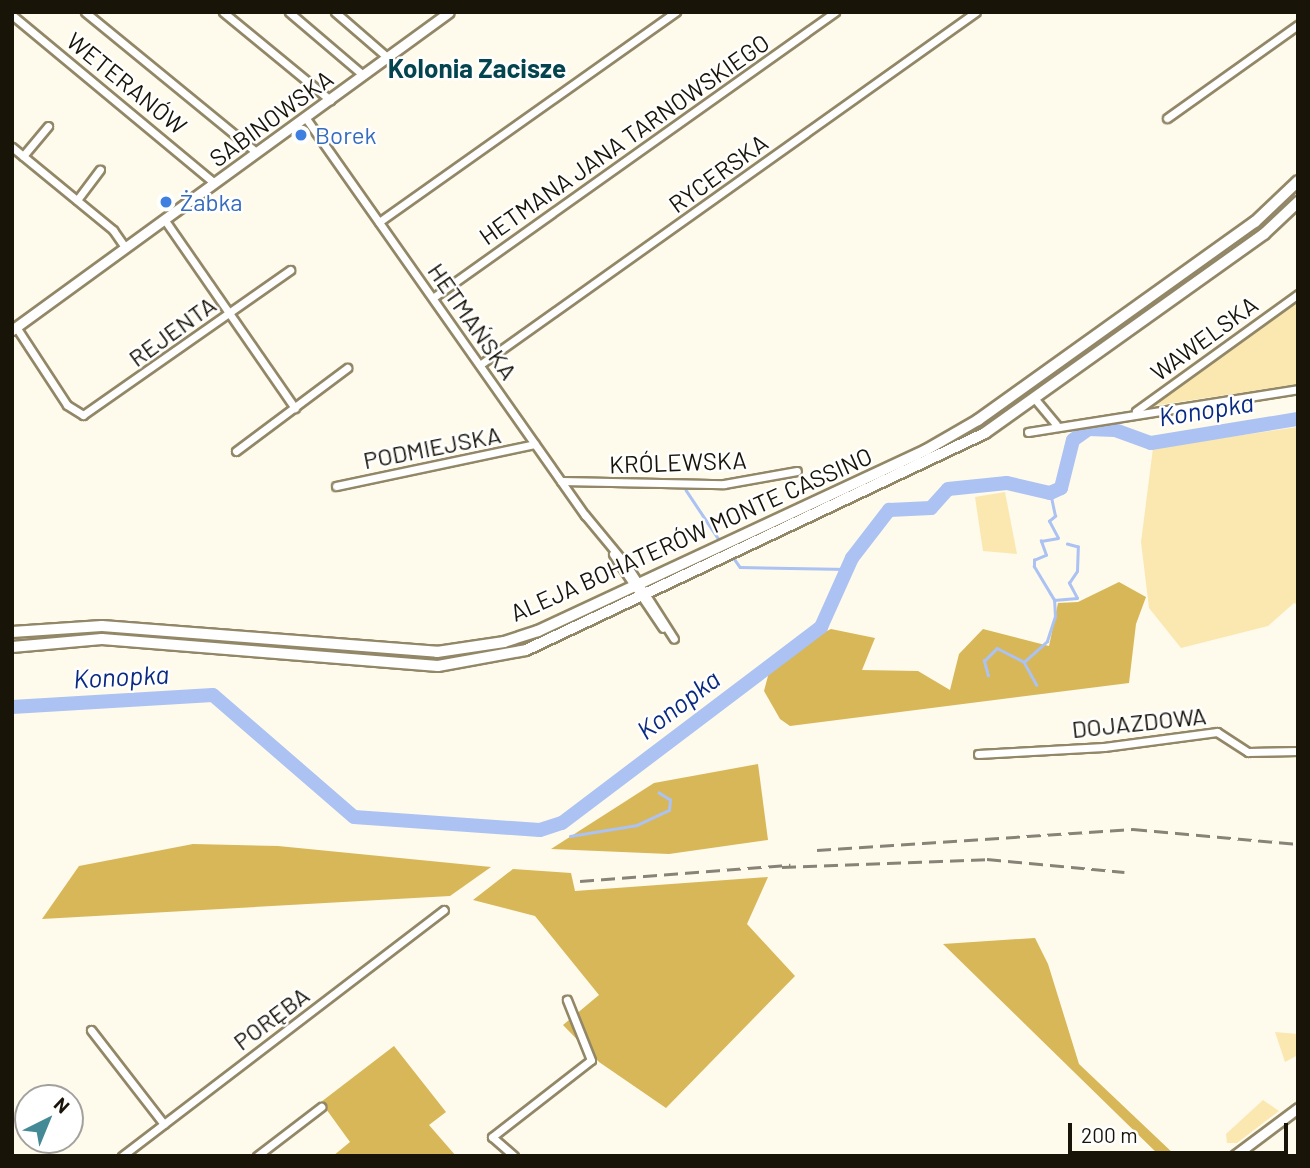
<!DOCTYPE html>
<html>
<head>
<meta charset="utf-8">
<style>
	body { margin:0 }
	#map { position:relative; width:1310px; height:1168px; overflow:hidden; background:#fefaec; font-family:Barlow,sans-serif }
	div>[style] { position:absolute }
	.green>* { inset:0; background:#fbe8b0 }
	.forest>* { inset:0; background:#d7b758 }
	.stream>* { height:2.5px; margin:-1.25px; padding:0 1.25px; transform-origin:1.25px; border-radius:1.25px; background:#abc2f2 }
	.river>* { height:14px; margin:-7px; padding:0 7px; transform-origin:7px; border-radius:7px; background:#abc2f2 }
	.roads { filter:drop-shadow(2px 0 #928767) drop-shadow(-2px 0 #928767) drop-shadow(0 2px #928767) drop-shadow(0 -2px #928767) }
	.minor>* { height:7px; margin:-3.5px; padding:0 3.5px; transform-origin:3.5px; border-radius:3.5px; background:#fff }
	.tertiary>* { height:9px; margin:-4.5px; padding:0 4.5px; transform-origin:4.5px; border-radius:4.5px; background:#fff }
	.secondary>* { height:10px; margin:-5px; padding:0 5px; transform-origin:5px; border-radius:5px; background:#fff }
	.rail>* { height:2.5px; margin-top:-1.25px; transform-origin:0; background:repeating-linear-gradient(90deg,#878376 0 14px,transparent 0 21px) }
	.dots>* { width:19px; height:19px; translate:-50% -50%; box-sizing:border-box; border:4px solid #fff; border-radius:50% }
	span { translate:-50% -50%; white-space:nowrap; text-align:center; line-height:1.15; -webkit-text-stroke:5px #fff; paint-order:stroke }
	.street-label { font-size:24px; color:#181408 }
	.shop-label { font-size:24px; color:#366cbe }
	.left { translate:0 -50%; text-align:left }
	.neighbourhood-label { font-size:26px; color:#04444e; font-weight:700 }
	.water-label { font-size:26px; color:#0a2a81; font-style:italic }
	.frame { position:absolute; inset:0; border:14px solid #181408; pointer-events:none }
	.north { position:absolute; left:14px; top:1084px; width:70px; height:70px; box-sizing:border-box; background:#fff; border:2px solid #a3a19c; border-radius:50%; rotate:43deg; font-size:19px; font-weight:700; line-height:28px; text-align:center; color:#181408 }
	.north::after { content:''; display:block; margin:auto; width:24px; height:32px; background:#448996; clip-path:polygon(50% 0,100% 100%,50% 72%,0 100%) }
	.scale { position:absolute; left:1068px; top:1123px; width:220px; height:32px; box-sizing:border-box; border:4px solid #181408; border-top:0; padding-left:9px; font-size:21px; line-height:24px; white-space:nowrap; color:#181408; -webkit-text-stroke:5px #fff; paint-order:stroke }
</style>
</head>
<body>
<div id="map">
	<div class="green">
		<i style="clip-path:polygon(1298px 301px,1298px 384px,1152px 406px)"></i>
		<i style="clip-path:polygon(1298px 427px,1298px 605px,1294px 603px,1268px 626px,1181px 648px,1149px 608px,1141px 542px,1153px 448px)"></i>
		<i style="clip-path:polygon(1005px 492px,1017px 554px,983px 551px,975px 497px)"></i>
		<i style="clip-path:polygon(1275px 1032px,1298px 1034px,1298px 1055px,1285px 1062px)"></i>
		<i style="clip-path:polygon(1263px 1100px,1279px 1111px,1237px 1143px,1227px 1143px,1226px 1134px)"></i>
	</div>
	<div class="forest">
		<i style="clip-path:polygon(1119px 582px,1146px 597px,1136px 624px,1129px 683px,790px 726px,780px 719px,764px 691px,773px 657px,831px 629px,875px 638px,862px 670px,918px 671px,950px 690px,959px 654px,983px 629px,1049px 646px,1058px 603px,1078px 602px)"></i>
		<i style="clip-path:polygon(758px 764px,768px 840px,669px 854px,551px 849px,654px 783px)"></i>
		<i style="clip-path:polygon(193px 844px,278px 846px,491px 867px,450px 896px,42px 919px,79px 866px)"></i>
		<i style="clip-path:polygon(513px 869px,571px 873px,575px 891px,768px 877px,747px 924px,795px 976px,666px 1108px,599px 1062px,563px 1025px,599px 995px,535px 916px,473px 900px)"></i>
		<i style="clip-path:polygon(1035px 938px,1048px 964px,1079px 1064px,1176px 1156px,1160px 1156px,943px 944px)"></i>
		<i style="clip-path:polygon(394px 1046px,446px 1112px,429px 1125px,456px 1156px,333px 1156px,350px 1142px,321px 1102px)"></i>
	</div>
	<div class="stream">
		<i style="left:686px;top:490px;width:61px;rotate:56.3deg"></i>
		<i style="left:733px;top:557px;width:12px;rotate:55deg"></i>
		<i style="left:740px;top:567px;width:107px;rotate:1.1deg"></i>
		<i style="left:1054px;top:600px;width:23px;rotate:-5deg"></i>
		<i style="left:1077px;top:598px;width:17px;rotate:-118deg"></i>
		<i style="left:1069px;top:583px;width:14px;rotate:-56deg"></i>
		<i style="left:1077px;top:571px;width:24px;rotate:-88deg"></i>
		<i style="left:1078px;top:547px;width:11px;rotate:-165deg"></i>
		<i style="left:1024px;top:662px;width:26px;rotate:61deg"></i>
		<i style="left:988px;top:676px;width:16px;rotate:-105deg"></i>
		<i style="left:984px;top:661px;width:18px;rotate:-45deg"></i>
		<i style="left:997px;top:648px;width:30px;rotate:27deg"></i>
		<i style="left:1024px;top:662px;width:31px;rotate:-42deg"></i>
		<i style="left:1047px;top:641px;width:25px;rotate:-72deg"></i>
		<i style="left:1055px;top:617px;width:17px;rotate:-93deg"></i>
		<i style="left:1054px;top:600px;width:39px;rotate:-121deg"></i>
		<i style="left:1034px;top:567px;width:7px;rotate:-90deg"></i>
		<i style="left:1034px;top:560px;width:13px;rotate:-23deg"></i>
		<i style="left:1046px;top:555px;width:15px;rotate:-110deg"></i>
		<i style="left:1041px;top:541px;width:17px;rotate:-10deg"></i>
		<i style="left:1058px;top:538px;width:19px;rotate:-118deg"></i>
		<i style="left:1049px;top:521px;width:8px;rotate:-40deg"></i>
		<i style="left:1055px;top:516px;width:24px;rotate:-102deg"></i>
		<i style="left:570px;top:836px;width:68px;rotate:-9.3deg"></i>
		<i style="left:637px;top:825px;width:35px;rotate:-25deg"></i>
		<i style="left:669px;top:810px;width:10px;rotate:-84deg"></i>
		<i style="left:670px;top:800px;width:13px;rotate:-148deg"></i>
	</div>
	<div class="river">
		<i style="left:12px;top:707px;width:201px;rotate:-3.4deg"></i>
		<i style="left:213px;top:695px;width:186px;rotate:40.9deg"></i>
		<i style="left:354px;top:817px;width:186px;rotate:4deg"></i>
		<i style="left:540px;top:830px;width:23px;rotate:-18deg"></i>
		<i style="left:562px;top:823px;width:325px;rotate:-37.1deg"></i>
		<i style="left:821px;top:627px;width:76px;rotate:-65.8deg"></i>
		<i style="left:852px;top:558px;width:61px;rotate:-52.4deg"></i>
		<i style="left:889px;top:510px;width:42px;rotate:-2.7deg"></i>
		<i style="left:931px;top:508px;width:25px;rotate:-48deg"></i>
		<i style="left:948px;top:489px;width:59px;rotate:-5.8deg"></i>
		<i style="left:1007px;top:483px;width:44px;rotate:13.1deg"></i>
		<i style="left:1050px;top:493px;width:12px;rotate:-24deg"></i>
		<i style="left:1061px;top:488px;width:49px;rotate:-76deg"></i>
		<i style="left:1073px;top:440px;width:19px;rotate:-35deg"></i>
		<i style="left:1089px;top:429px;width:26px;rotate:2deg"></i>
		<i style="left:1115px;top:430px;width:38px;rotate:20deg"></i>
		<i style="left:1151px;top:443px;width:149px;rotate:-9.3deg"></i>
	</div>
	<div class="roads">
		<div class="minor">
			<i style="left:85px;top:12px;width:221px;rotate:39.3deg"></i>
			<i style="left:223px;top:12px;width:139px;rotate:39.4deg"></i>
			<i style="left:289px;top:12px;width:97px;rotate:40.4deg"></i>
			<i style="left:335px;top:12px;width:69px;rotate:40.9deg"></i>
			<i style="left:12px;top:15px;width:263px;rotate:39.7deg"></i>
			<i style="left:305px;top:117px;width:487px;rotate:54.9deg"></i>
			<i style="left:585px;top:515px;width:67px;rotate:50.4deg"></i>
			<i style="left:628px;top:567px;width:85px;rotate:57.4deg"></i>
			<i style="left:1167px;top:118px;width:161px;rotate:-35.4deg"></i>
			<i style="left:12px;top:147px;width:131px;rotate:39.4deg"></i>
			<i style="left:113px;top:230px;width:21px;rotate:55deg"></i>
			<i style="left:23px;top:156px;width:39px;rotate:-50deg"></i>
			<i style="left:77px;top:200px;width:38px;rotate:-53deg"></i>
			<i style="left:164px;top:219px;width:230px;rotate:55.3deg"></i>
			<i style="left:379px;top:222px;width:364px;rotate:-35.3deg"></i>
			<i style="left:434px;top:297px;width:492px;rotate:-35.4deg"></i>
			<i style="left:16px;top:327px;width:93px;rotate:56.8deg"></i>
			<i style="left:67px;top:405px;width:19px;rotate:32deg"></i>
			<i style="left:83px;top:415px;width:253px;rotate:-35deg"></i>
			<i style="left:481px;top:364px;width:607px;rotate:-35.42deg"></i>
			<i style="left:1034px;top:398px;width:34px;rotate:50deg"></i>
			<i style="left:1136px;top:411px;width:200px;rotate:-35.8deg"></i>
			<i style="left:1028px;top:432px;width:273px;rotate:-9deg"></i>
			<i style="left:236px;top:451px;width:139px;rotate:-36.8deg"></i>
			<i style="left:561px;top:481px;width:163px;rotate:1.1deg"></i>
			<i style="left:724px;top:484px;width:74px;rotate:-10.1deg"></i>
			<i style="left:336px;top:486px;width:203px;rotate:-11.9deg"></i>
			<i style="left:613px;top:554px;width:89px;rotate:56deg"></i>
			<i style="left:978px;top:754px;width:126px;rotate:-3.2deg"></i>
			<i style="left:1104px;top:747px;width:114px;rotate:-7.6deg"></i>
			<i style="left:1217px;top:732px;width:37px;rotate:33deg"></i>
			<i style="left:1248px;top:752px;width:50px;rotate:-1.1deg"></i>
			<i style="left:91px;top:1030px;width:119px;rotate:52.2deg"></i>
			<i style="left:122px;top:1156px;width:405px;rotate:-37.4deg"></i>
			<i style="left:257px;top:1156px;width:81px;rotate:-37.4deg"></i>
			<i style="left:514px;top:1156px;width:29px;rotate:-139deg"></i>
			<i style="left:492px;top:1137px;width:125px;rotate:-37.9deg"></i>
			<i style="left:591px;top:1060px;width:65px;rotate:-111.8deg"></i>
		</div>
		<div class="tertiary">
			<i style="left:12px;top:330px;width:540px;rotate:-36.04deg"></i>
			<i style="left:1234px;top:1156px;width:80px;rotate:-36.9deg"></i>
		</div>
		<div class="secondary">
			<i style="left:12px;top:632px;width:90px;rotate:-3.8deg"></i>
			<i style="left:102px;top:626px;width:336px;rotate:4.4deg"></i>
			<i style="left:437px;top:652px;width:68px;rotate:-8.5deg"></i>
			<i style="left:504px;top:642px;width:36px;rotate:-18deg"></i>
			<i style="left:538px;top:631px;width:428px;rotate:-25deg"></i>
			<i style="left:926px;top:450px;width:60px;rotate:-30deg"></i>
			<i style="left:978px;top:420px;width:340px;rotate:-35.6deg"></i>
			<i style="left:1255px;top:222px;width:59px;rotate:-43.6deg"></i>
			<i style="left:12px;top:647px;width:90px;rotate:-5.1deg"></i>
			<i style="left:102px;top:639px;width:337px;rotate:4.6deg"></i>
			<i style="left:438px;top:666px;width:89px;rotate:-10.3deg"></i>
			<i style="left:526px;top:650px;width:508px;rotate:-25.3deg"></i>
			<i style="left:985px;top:433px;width:343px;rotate:-35.5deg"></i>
			<i style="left:1264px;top:234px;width:47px;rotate:-43.3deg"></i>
		</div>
	</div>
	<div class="rail">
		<i style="left:817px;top:850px;width:317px;rotate:-3.8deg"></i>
		<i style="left:1133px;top:829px;width:166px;rotate:5.2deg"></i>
		<i style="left:782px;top:867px;width:205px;rotate:-2.2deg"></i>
		<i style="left:987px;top:859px;width:138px;rotate:5.4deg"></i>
		<i style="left:580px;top:881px;width:211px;rotate:-4.4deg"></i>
	</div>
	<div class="dots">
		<i style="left:301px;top:135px;background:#3f7fe0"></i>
		<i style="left:166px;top:202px;background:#3f7fe0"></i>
	</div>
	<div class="street-label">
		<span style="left:127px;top:83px;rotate:39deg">WETERANÓW</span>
		<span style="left:271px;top:118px;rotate:-36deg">SABINOWSKA</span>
		<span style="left:624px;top:139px;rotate:-35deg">HETMANA JANA TARNOWSKIEGO</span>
		<span style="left:718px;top:173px;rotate:-36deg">RYCERSKA</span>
		<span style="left:473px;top:321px;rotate:55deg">HETMAŃSKA</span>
		<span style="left:172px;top:331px;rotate:-36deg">REJENTA</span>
		<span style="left:1204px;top:338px;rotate:-36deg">WAWELSKA</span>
		<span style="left:432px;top:447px;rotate:-11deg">PODMIEJSKA</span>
		<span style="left:678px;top:462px;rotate:-2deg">KRÓLEWSKA</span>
		<span style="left:691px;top:534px;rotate:-24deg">ALEJA BOHATERÓW MONTE CASSINO</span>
		<span style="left:1139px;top:722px;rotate:-6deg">DOJAZDOWA</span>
		<span style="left:271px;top:1018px;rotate:-37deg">PORĘBA</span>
	</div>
	<div class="shop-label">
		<span class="left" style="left:315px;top:135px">Borek</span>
		<span class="left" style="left:180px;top:202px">Żabka</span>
	</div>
	<div class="neighbourhood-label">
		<span style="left:477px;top:68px">Kolonia Zacisze</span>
	</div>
	<div class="water-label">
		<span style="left:1206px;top:409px;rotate:-9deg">Konopka</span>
		<span style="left:121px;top:676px;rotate:-3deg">Konopka</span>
		<span style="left:678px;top:704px;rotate:-37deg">Konopka</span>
	</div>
	<div class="frame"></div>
	<div class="north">N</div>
	<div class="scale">200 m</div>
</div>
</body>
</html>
